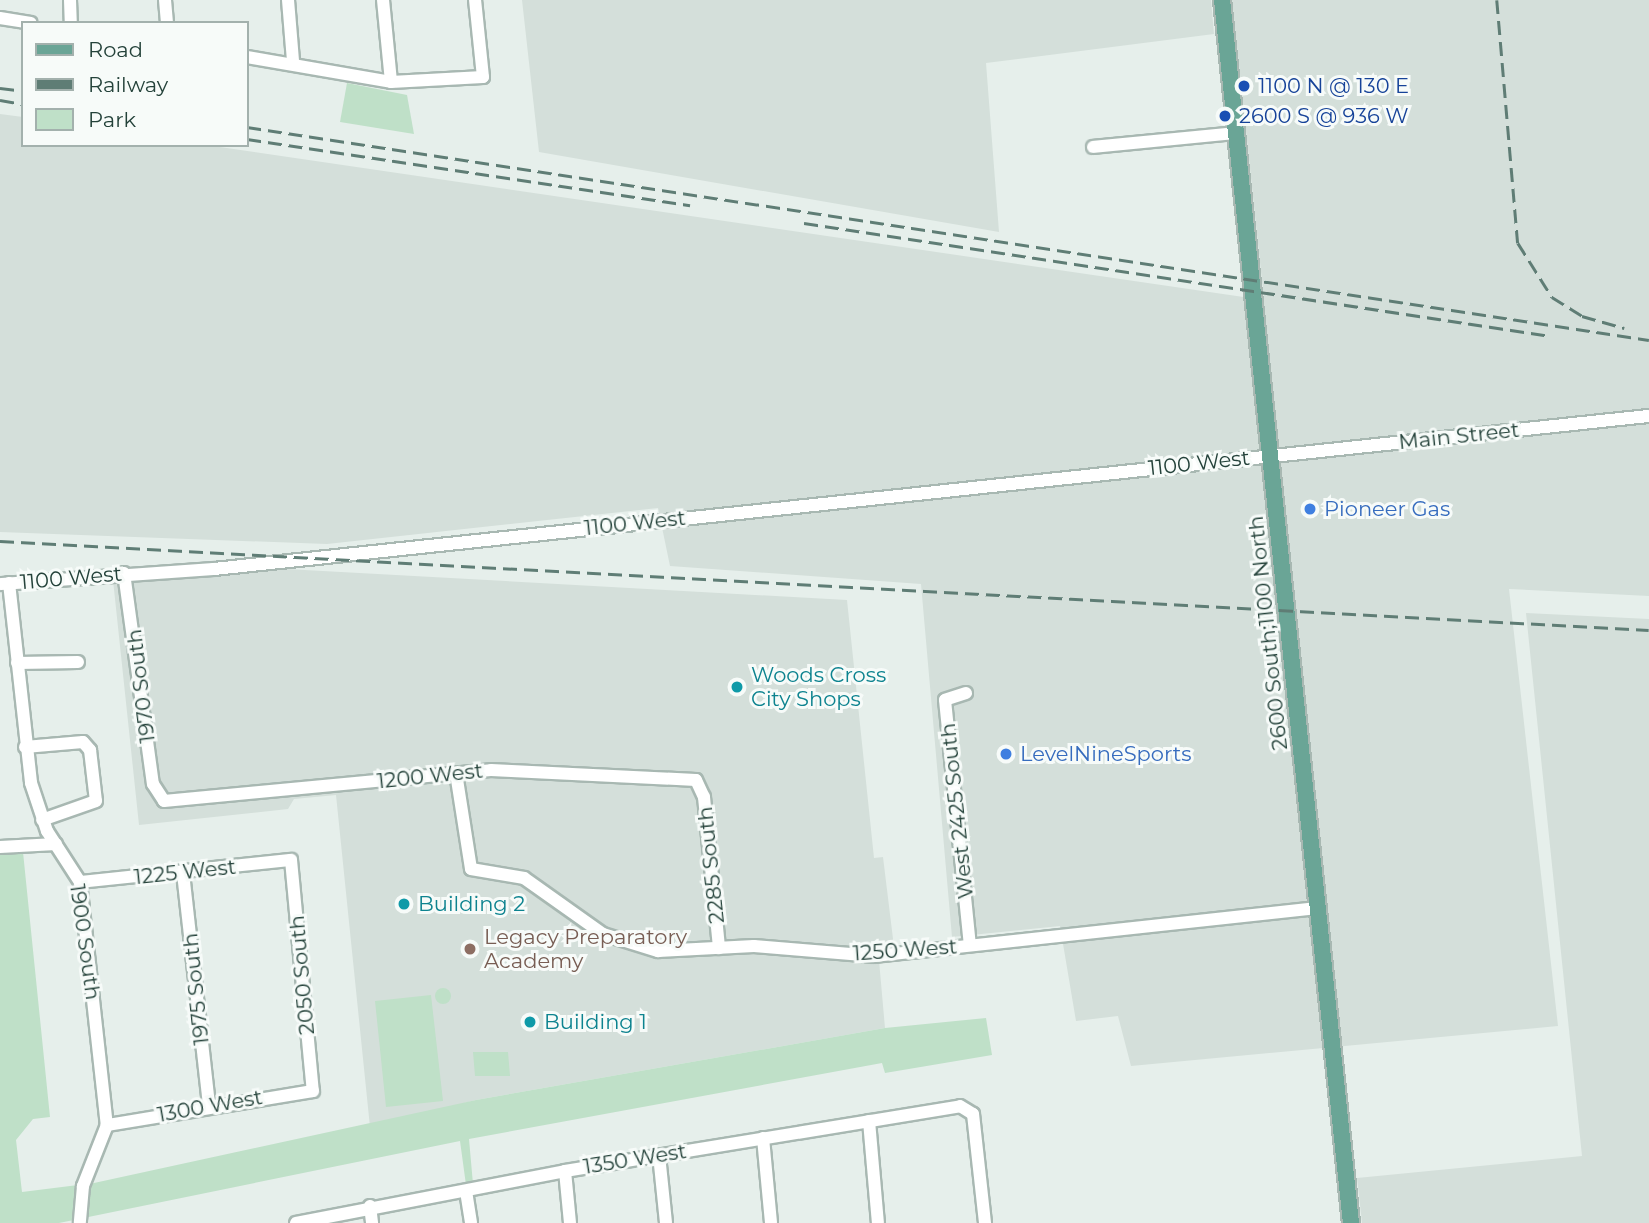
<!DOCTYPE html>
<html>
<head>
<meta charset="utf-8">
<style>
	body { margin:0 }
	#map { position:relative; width:1649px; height:1223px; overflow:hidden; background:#e6efeb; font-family:Montserrat,sans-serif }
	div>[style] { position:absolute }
	.built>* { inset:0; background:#d4dfda }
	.green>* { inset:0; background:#bfe0c8 }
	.round { border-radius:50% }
	.roads { filter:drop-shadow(2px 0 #a8b8b2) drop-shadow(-2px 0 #a8b8b2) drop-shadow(0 2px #a8b8b2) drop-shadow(0 -2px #a8b8b2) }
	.minor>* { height:12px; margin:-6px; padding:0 6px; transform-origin:6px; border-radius:6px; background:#fff }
	.major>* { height:16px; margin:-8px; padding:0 8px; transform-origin:8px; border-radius:8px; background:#6aa596 }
	.rail>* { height:2.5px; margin-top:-1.25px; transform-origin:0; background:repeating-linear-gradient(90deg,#5f7d75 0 14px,transparent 0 21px) }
	.dots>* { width:19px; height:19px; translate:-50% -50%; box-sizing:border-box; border:4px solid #f7fbf9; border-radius:50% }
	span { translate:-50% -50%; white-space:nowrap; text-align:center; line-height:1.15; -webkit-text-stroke:6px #f7fbf9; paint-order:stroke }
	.transit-label { font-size:21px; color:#164399 }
	.left { translate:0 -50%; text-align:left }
	.street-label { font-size:21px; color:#24423a }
	.shop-label { font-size:21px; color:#366cbe }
	.culture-label { font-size:21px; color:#0d838f }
	.education-label { font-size:21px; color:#785e54 }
	.legend { position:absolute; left:21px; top:21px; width:228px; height:126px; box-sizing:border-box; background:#f7fbf9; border:2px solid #a3b1ad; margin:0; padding:9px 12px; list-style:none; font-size:21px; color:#24423a }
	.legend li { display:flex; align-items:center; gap:14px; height:35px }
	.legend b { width:35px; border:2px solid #a3b1ad }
</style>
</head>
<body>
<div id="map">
	<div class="built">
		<i style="clip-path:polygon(522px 0,1211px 0,1214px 34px,986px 63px,999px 232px,539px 152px)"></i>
		<i style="clip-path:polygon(1232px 0,1649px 0,1649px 596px,1509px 589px,1558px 1026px,1131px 1066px,1118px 1016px,1076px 1021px,1060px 926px,952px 937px,921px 584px,670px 566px,658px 508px,327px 544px,0 532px,0 114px,23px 117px,23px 145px,206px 145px,1264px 300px)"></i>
		<i style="clip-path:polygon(268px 568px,847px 600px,874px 858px,883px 857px,894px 947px,878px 949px,885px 1028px,476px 1100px,370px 1127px,336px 795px,294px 799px,288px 809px,139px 825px,113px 580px)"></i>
		<i style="clip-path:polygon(1526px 613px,1649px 619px,1649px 1223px,1362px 1223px,1357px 1178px,1582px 1156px)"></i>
	</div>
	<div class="green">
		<i style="clip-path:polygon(347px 83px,407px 95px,414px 134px,340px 122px)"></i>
		<i style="clip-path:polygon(23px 852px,50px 1117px,33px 1119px,16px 1140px,22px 1192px,94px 1183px,476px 1100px,885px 1028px,986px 1018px,992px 1055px,885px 1073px,882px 1063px,469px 1139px,473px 1184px,466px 1185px,460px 1141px,59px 1223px,0 1223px,0 854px)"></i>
		<i class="round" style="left:435px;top:988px;width:16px;height:16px"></i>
		<i style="clip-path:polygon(431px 995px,443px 1101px,386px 1107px,375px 1001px)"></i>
		<i style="clip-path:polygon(473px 1052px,508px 1052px,510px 1076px,475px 1076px)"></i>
	</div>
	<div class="roads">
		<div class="minor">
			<i style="left:70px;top:0;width:23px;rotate:88deg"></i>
			<i style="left:165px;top:0;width:23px;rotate:85deg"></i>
			<i style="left:288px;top:0;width:61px;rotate:85.3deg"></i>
			<i style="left:383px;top:0;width:82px;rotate:84.4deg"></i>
			<i style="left:0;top:18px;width:31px;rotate:9deg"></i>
			<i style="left:247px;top:57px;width:146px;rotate:9.8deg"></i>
			<i style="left:391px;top:82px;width:92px;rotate:-3.1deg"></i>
			<i style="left:483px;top:77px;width:77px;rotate:-95.9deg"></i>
			<i style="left:1093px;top:147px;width:144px;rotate:-5.6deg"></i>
			<i style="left:124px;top:573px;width:213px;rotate:82.2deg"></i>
			<i style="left:153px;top:784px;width:20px;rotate:57deg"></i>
			<i style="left:164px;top:801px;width:328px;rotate:-5.4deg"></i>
			<i style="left:491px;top:770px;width:205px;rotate:2.8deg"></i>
			<i style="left:696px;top:780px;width:19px;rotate:65deg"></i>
			<i style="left:704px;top:797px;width:152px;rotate:84.3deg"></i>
			<i style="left:9px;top:583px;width:201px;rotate:83.7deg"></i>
			<i style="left:31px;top:783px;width:51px;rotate:71.6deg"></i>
			<i style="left:47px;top:831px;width:61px;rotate:57.1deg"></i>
			<i style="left:80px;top:882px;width:244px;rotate:83.7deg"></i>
			<i style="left:107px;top:1125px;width:66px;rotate:111.5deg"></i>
			<i style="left:83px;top:1186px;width:37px;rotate:95deg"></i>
			<i style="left:0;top:584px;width:215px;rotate:-4deg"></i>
			<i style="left:214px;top:569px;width:1443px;rotate:-6.09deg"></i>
			<i style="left:17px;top:663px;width:61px;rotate:-0.9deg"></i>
			<i style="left:966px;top:693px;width:22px;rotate:162deg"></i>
			<i style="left:945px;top:700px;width:246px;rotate:84.2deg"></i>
			<i style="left:25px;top:747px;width:58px;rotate:-4.9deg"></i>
			<i style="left:83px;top:742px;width:11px;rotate:49deg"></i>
			<i style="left:90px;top:750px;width:51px;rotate:83.3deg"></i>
			<i style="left:96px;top:801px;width:57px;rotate:160.6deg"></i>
			<i style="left:456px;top:773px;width:97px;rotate:81.1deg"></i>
			<i style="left:471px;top:869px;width:54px;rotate:9.6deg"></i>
			<i style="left:524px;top:878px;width:97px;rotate:35.3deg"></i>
			<i style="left:603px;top:934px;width:58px;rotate:17.2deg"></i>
			<i style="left:658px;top:951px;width:96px;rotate:-3deg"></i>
			<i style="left:754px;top:946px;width:121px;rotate:4.7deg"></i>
			<i style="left:875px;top:956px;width:446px;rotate:-6.2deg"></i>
			<i style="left:0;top:847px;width:56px;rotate:-3.1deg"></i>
			<i style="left:183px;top:873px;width:233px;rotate:83.6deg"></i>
			<i style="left:80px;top:882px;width:212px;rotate:-6deg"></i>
			<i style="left:291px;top:860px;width:232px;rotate:84.6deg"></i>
			<i style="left:313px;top:1091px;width:209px;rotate:170.6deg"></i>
			<i style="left:869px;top:1121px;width:102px;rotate:85deg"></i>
			<i style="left:763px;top:1138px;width:85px;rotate:84.6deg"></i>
			<i style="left:659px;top:1155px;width:68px;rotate:84.1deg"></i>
			<i style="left:565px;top:1171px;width:52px;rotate:84.5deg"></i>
			<i style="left:466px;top:1191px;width:32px;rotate:81deg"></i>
			<i style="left:370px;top:1206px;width:17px;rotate:83deg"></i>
			<i style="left:296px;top:1223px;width:274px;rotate:-10.9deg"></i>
			<i style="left:565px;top:1171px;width:400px;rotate:-9.3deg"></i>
			<i style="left:960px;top:1106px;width:15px;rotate:32deg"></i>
			<i style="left:973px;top:1114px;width:110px;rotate:83.7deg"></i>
		</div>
		<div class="major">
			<i style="left:1222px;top:0;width:1230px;rotate:83.98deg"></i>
		</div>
	</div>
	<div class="rail">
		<i style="left:1497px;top:0;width:244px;rotate:85.1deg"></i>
		<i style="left:1518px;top:243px;width:64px;rotate:57.8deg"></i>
		<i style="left:1552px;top:297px;width:36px;rotate:32deg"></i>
		<i style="left:1582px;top:316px;width:44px;rotate:15.9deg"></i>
		<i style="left:0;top:88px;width:23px;rotate:7deg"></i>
		<i style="left:0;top:100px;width:23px;rotate:10deg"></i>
		<i style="left:247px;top:127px;width:1418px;rotate:8.64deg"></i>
		<i style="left:247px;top:139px;width:448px;rotate:8.5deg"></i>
		<i style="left:804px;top:223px;width:755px;rotate:8.6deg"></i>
		<i style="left:0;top:541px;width:1651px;rotate:3.09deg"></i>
	</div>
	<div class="dots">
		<i style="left:1244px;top:86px;background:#1a4fb4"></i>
		<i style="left:1225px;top:116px;background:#1a4fb4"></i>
		<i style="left:1310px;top:509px;background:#3f7fe0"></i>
		<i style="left:737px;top:687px;background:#0f9aa8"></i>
		<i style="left:1006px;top:754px;background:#3f7fe0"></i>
		<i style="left:404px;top:904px;background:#0f9aa8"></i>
		<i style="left:470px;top:949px;background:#8d6e63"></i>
		<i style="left:530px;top:1022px;background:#0f9aa8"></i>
	</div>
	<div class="transit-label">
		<span class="left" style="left:1258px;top:86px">1100 N @ 130 E</span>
		<span class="left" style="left:1239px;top:116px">2600 S @ 936 W</span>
	</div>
	<div class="street-label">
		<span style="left:1459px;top:436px;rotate:-6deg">Main Street</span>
		<span style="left:1199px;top:463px;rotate:-6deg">1100 West</span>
		<span style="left:635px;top:523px;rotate:-6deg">1100 West</span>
		<span style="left:71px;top:578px;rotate:-5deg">1100 West</span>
		<span style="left:1268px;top:633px;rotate:-96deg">2600 South;1100 North</span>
		<span style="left:141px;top:686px;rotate:-97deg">1970 South</span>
		<span style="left:430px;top:776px;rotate:-6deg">1200 West</span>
		<span style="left:957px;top:811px;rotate:-96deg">West 2425 South</span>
		<span style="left:711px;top:865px;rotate:-96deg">2285 South</span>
		<span style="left:185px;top:872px;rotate:-6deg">1225 West</span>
		<span style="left:85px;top:942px;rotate:82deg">1900 South</span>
		<span style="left:905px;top:950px;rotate:-4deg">1250 West</span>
		<span style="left:302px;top:975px;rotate:-95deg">2050 South</span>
		<span style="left:196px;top:989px;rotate:-96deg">1975 South</span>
		<span style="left:210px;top:1106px;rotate:-10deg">1300 West</span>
		<span style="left:635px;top:1159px;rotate:-9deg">1350 West</span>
	</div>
	<div class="shop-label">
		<span class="left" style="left:1324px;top:509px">Pioneer Gas</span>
		<span class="left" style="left:1020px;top:754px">LevelNineSports</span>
	</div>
	<div class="culture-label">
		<span class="left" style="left:751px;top:687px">Woods Cross<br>City Shops</span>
		<span class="left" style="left:418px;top:904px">Building 2</span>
		<span class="left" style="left:544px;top:1022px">Building 1</span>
	</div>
	<div class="education-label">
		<span class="left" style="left:484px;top:949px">Legacy Preparatory<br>Academy</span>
	</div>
	<ul class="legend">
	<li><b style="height:9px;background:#6aa596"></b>Road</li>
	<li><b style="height:9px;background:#5f7d75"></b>Railway</li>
	<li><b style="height:19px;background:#bfe0c8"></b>Park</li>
	</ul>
</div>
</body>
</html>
